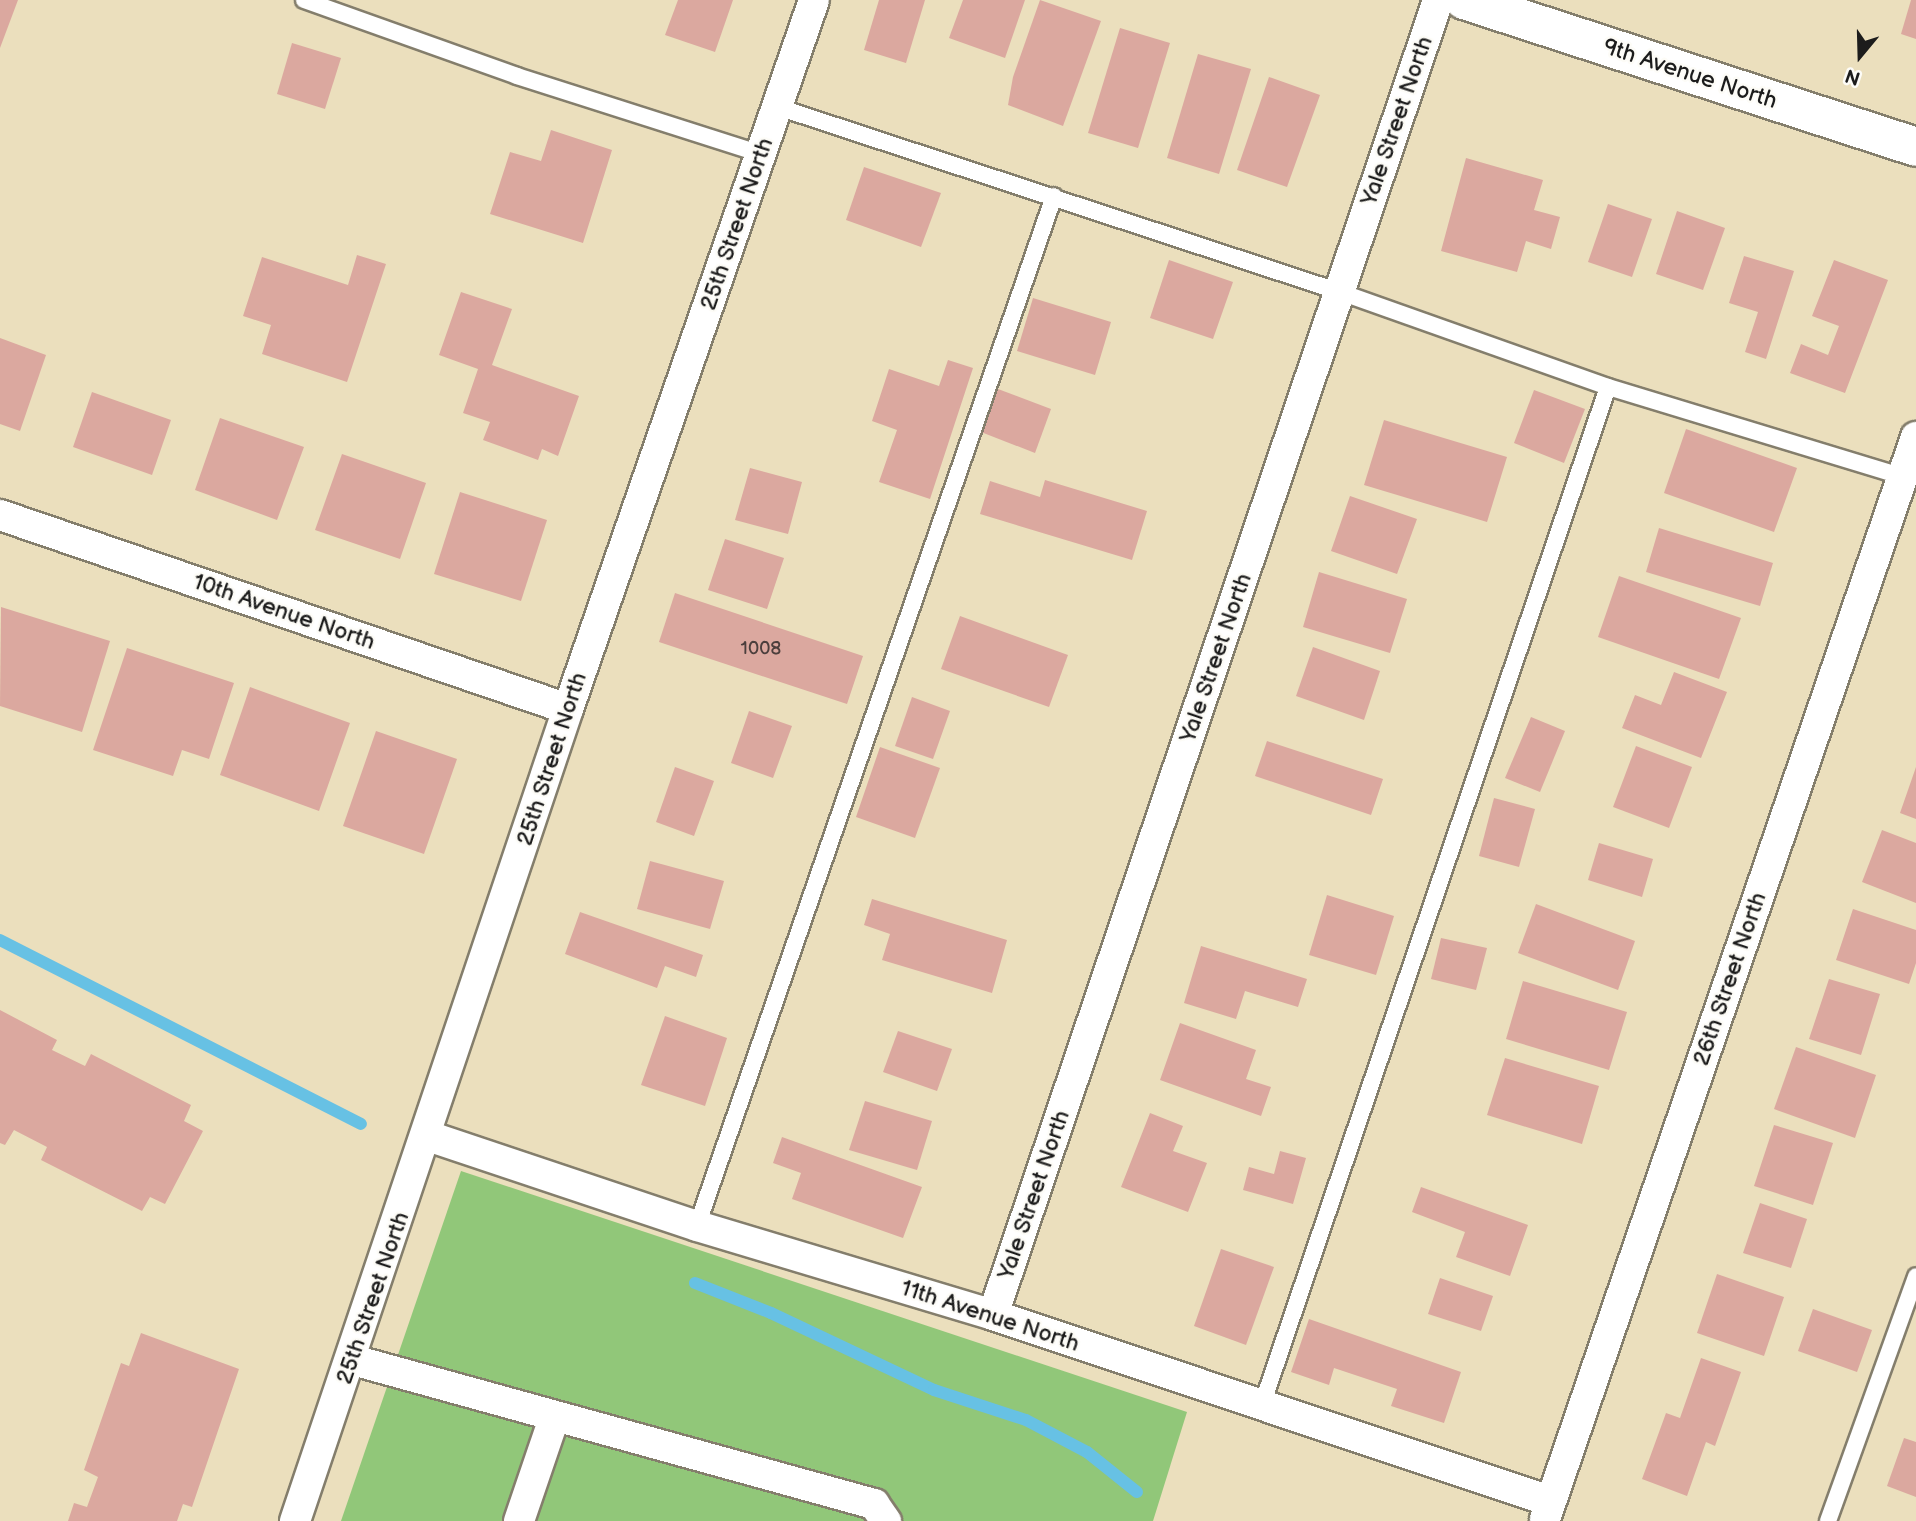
<!DOCTYPE html>
<html>
<head>
<meta charset="utf-8">
<style>
	body { margin:0 }
	#map { position:relative; width:1916px; height:1521px; overflow:hidden; background:#ebdfbd; font-family:"Balsamiq Sans",sans-serif }
	div>[style] { position:absolute }
	.green>* { inset:0; background:#91c779 }
	.stream>* { height:12px; margin:-6px; padding:0 6px; transform-origin:6px; border-radius:6px; background:#67c1e4 }
	.building>* { inset:0; background:#dba89f }
	.roads { filter:drop-shadow(2px 0 #847e6c) drop-shadow(-2px 0 #847e6c) drop-shadow(0 2px #847e6c) drop-shadow(0 -2px #847e6c) }
	.lane>* { height:16px; margin:-8px; padding:0 8px; transform-origin:8px; border-radius:8px; background:#fff }
	.street>* { height:30px; margin:-15px; padding:0 15px; transform-origin:15px; border-radius:15px; background:#fff }
	.secondary>* { height:38px; margin:-19px; padding:0 19px; transform-origin:19px; border-radius:19px; background:#fff }
	span { translate:-50% -50%; white-space:nowrap; text-align:center; line-height:1.15; -webkit-text-stroke:5px #fdfcf7; paint-order:stroke }
	.number-label { font-size:19px; color:#4c3f3d }
	.number-label span { -webkit-text-stroke-width:0 }
	.street-label { font-size:23px; color:#1c1c1c }
	.north { position:absolute; left:1825px; top:21px; width:70px; height:70px; -webkit-text-stroke:5px #fdfcf7; paint-order:stroke; rotate:199deg; font-size:19px; font-weight:700; line-height:28px; text-align:center; color:#1c1c1c }
	.north::after { content:''; display:block; margin:auto; width:24px; height:32px; background:#1c1c1c; clip-path:polygon(50% 0,100% 100%,50% 72%,0 100%) }
</style>
</head>
<body>
<div id="map">
	<div class="green">
		<i style="clip-path:polygon(461px 1171px,1187px 1412px,1153px 1521px,341px 1521px)"></i>
	</div>
	<div class="stream">
		<i style="left:0;top:940px;width:405px;rotate:27deg"></i>
		<i style="left:695px;top:1283px;width:82px;rotate:21.5deg"></i>
		<i style="left:771px;top:1313px;width:180px;rotate:25.3deg"></i>
		<i style="left:934px;top:1390px;width:97px;rotate:18.1deg"></i>
		<i style="left:1026px;top:1420px;width:69px;rotate:27.7deg"></i>
		<i style="left:1087px;top:1452px;width:64px;rotate:38.7deg"></i>
	</div>
	<div class="building">
		<i style="clip-path:polygon(0 0,18px 0,0 48px)"></i>
		<i style="clip-path:polygon(678px 0,733px 0,715px 52px,665px 35px)"></i>
		<i style="clip-path:polygon(879px 0,925px 0,906px 63px,864px 50px)"></i>
		<i style="clip-path:polygon(963px 0,1025px 0,1005px 58px,949px 38px)"></i>
		<i style="clip-path:polygon(1040px 0,1101px 21px,1063px 126px,1008px 105px,1013px 77px)"></i>
		<i style="clip-path:polygon(1911px 0,1916px 0,1916px 39px,1901px 34px)"></i>
		<i style="clip-path:polygon(1120px 28px,1170px 43px,1138px 148px,1088px 133px)"></i>
		<i style="clip-path:polygon(292px 43px,341px 58px,325px 109px,277px 94px)"></i>
		<i style="clip-path:polygon(1198px 54px,1251px 69px,1219px 174px,1167px 158px)"></i>
		<i style="clip-path:polygon(1269px 77px,1320px 95px,1287px 187px,1237px 170px)"></i>
		<i style="clip-path:polygon(551px 130px,612px 150px,583px 243px,490px 214px,510px 152px,541px 161px)"></i>
		<i style="clip-path:polygon(1466px 158px,1543px 180px,1534px 210px,1560px 217px,1551px 249px,1526px 241px,1517px 272px,1441px 251px)"></i>
		<i style="clip-path:polygon(864px 167px,941px 193px,921px 247px,846px 220px)"></i>
		<i style="clip-path:polygon(1608px 204px,1652px 219px,1632px 277px,1588px 262px)"></i>
		<i style="clip-path:polygon(1677px 211px,1725px 228px,1703px 290px,1656px 274px)"></i>
		<i style="clip-path:polygon(357px 255px,386px 264px,347px 382px,262px 354px,271px 325px,243px 316px,262px 257px,348px 285px)"></i>
		<i style="clip-path:polygon(1744px 256px,1794px 271px,1766px 359px,1745px 352px,1758px 312px,1729px 303px)"></i>
		<i style="clip-path:polygon(1169px 260px,1233px 282px,1213px 339px,1150px 318px)"></i>
		<i style="clip-path:polygon(1834px 260px,1888px 280px,1845px 393px,1790px 373px,1801px 344px,1828px 355px,1839px 326px,1812px 316px)"></i>
		<i style="clip-path:polygon(461px 292px,512px 309px,492px 365px,579px 396px,558px 456px,542px 449px,538px 460px,483px 440px,490px 422px,463px 413px,478px 369px,439px 355px)"></i>
		<i style="clip-path:polygon(1033px 298px,1111px 322px,1095px 375px,1017px 351px)"></i>
		<i style="clip-path:polygon(0 338px,46px 355px,20px 431px,0 424px)"></i>
		<i style="clip-path:polygon(948px 360px,973px 368px,930px 499px,879px 482px,897px 430px,872px 421px,889px 369px,939px 386px)"></i>
		<i style="clip-path:polygon(998px 389px,1051px 409px,1035px 453px,981px 432px)"></i>
		<i style="clip-path:polygon(1534px 390px,1585px 409px,1564px 463px,1514px 443px)"></i>
		<i style="clip-path:polygon(92px 392px,171px 420px,152px 475px,73px 447px)"></i>
		<i style="clip-path:polygon(220px 418px,304px 447px,277px 520px,195px 490px)"></i>
		<i style="clip-path:polygon(1384px 420px,1507px 457px,1487px 522px,1364px 485px)"></i>
		<i style="clip-path:polygon(1686px 429px,1797px 468px,1774px 532px,1664px 493px)"></i>
		<i style="clip-path:polygon(342px 454px,426px 483px,400px 559px,315px 530px)"></i>
		<i style="clip-path:polygon(750px 468px,802px 482px,788px 534px,735px 520px)"></i>
		<i style="clip-path:polygon(1045px 480px,1147px 511px,1132px 560px,980px 514px,990px 481px,1040px 497px)"></i>
		<i style="clip-path:polygon(460px 492px,547px 520px,521px 601px,434px 574px)"></i>
		<i style="clip-path:polygon(1350px 496px,1417px 519px,1397px 574px,1331px 551px)"></i>
		<i style="clip-path:polygon(1659px 528px,1773px 563px,1760px 606px,1646px 572px)"></i>
		<i style="clip-path:polygon(725px 539px,784px 558px,767px 609px,708px 590px)"></i>
		<i style="clip-path:polygon(1319px 572px,1407px 599px,1390px 653px,1303px 627px)"></i>
		<i style="clip-path:polygon(1619px 576px,1741px 618px,1719px 679px,1598px 637px)"></i>
		<i style="clip-path:polygon(675px 593px,863px 656px,847px 704px,659px 642px)"></i>
		<i style="clip-path:polygon(1px 607px,110px 641px,82px 732px,0 706px)"></i>
		<i style="clip-path:polygon(960px 616px,1068px 655px,1049px 707px,941px 669px)"></i>
		<i style="clip-path:polygon(1313px 647px,1380px 671px,1364px 720px,1296px 696px)"></i>
		<i style="clip-path:polygon(127px 648px,234px 683px,209px 759px,182px 750px,173px 776px,93px 750px)"></i>
		<i style="clip-path:polygon(1674px 672px,1727px 692px,1701px 758px,1622px 728px,1635px 695px,1661px 705px)"></i>
		<i style="clip-path:polygon(250px 687px,350px 723px,319px 811px,220px 775px)"></i>
		<i style="clip-path:polygon(912px 697px,950px 711px,933px 759px,895px 746px)"></i>
		<i style="clip-path:polygon(749px 711px,792px 726px,773px 778px,731px 763px)"></i>
		<i style="clip-path:polygon(1531px 717px,1565px 731px,1540px 792px,1505px 778px)"></i>
		<i style="clip-path:polygon(376px 731px,457px 759px,424px 854px,343px 826px)"></i>
		<i style="clip-path:polygon(1267px 741px,1383px 779px,1371px 815px,1255px 776px)"></i>
		<i style="clip-path:polygon(1636px 746px,1692px 767px,1669px 828px,1613px 807px)"></i>
		<i style="clip-path:polygon(880px 747px,940px 768px,915px 838px,856px 817px)"></i>
		<i style="clip-path:polygon(675px 767px,714px 781px,694px 836px,656px 822px)"></i>
		<i style="clip-path:polygon(1916px 767px,1916px 819px,1900px 813px)"></i>
		<i style="clip-path:polygon(1494px 798px,1535px 809px,1519px 867px,1479px 856px)"></i>
		<i style="clip-path:polygon(1882px 830px,1916px 843px,1916px 903px,1862px 882px)"></i>
		<i style="clip-path:polygon(1599px 843px,1653px 859px,1642px 897px,1588px 880px)"></i>
		<i style="clip-path:polygon(650px 861px,724px 881px,710px 929px,637px 909px)"></i>
		<i style="clip-path:polygon(1327px 895px,1394px 916px,1376px 975px,1309px 955px)"></i>
		<i style="clip-path:polygon(872px 899px,1007px 940px,992px 993px,882px 960px,890px 934px,864px 925px)"></i>
		<i style="clip-path:polygon(1536px 904px,1635px 941px,1618px 990px,1518px 953px)"></i>
		<i style="clip-path:polygon(1853px 909px,1916px 930px,1916px 963px,1909px 984px,1836px 960px)"></i>
		<i style="clip-path:polygon(580px 912px,703px 955px,696px 977px,665px 966px,657px 988px,565px 954px)"></i>
		<i style="clip-path:polygon(1441px 938px,1487px 948px,1476px 990px,1431px 979px)"></i>
		<i style="clip-path:polygon(1201px 946px,1307px 979px,1298px 1007px,1245px 991px,1236px 1019px,1184px 1003px)"></i>
		<i style="clip-path:polygon(1829px 979px,1880px 994px,1861px 1055px,1809px 1039px)"></i>
		<i style="clip-path:polygon(1523px 981px,1627px 1012px,1609px 1070px,1506px 1039px)"></i>
		<i style="clip-path:polygon(0 1010px,57px 1040px,52px 1050px,85px 1066px,91px 1054px,191px 1105px,184px 1121px,203px 1131px,165px 1204px,150px 1197px,142px 1211px,41px 1160px,47px 1147px,14px 1130px,5px 1145px,0 1143px)"></i>
		<i style="clip-path:polygon(665px 1016px,727px 1038px,705px 1106px,641px 1085px)"></i>
		<i style="clip-path:polygon(1180px 1023px,1256px 1050px,1246px 1079px,1271px 1087px,1261px 1116px,1160px 1080px)"></i>
		<i style="clip-path:polygon(898px 1031px,952px 1049px,937px 1091px,883px 1072px)"></i>
		<i style="clip-path:polygon(1796px 1047px,1876px 1075px,1855px 1138px,1774px 1109px)"></i>
		<i style="clip-path:polygon(1505px 1058px,1599px 1086px,1582px 1144px,1487px 1115px)"></i>
		<i style="clip-path:polygon(865px 1101px,932px 1121px,917px 1170px,849px 1150px)"></i>
		<i style="clip-path:polygon(1150px 1113px,1183px 1126px,1173px 1151px,1207px 1163px,1188px 1212px,1121px 1187px)"></i>
		<i style="clip-path:polygon(1774px 1125px,1833px 1143px,1813px 1205px,1754px 1186px)"></i>
		<i style="clip-path:polygon(782px 1137px,922px 1187px,903px 1238px,792px 1199px,801px 1173px,773px 1163px)"></i>
		<i style="clip-path:polygon(1280px 1151px,1306px 1158px,1293px 1204px,1243px 1190px,1249px 1167px,1274px 1174px)"></i>
		<i style="clip-path:polygon(1421px 1187px,1528px 1225px,1510px 1276px,1456px 1257px,1465px 1232px,1412px 1212px)"></i>
		<i style="clip-path:polygon(1760px 1203px,1807px 1219px,1791px 1268px,1743px 1253px)"></i>
		<i style="clip-path:polygon(1221px 1249px,1274px 1267px,1246px 1345px,1194px 1326px)"></i>
		<i style="clip-path:polygon(1717px 1274px,1784px 1297px,1764px 1356px,1697px 1333px)"></i>
		<i style="clip-path:polygon(1440px 1278px,1493px 1296px,1481px 1331px,1428px 1314px)"></i>
		<i style="clip-path:polygon(1813px 1309px,1872px 1330px,1857px 1372px,1798px 1351px)"></i>
		<i style="clip-path:polygon(1309px 1319px,1461px 1372px,1444px 1423px,1391px 1406px,1397px 1389px,1334px 1368px,1329px 1385px,1291px 1372px)"></i>
		<i style="clip-path:polygon(141px 1333px,239px 1369px,192px 1507px,183px 1504px,177px 1521px,68px 1521px,74px 1503px,87px 1507px,98px 1477px,84px 1470px,121px 1363px,129px 1366px)"></i>
		<i style="clip-path:polygon(1701px 1358px,1741px 1372px,1715px 1446px,1706px 1442px,1687px 1496px,1642px 1479px,1666px 1413px,1680px 1418px)"></i>
		<i style="clip-path:polygon(1904px 1438px,1916px 1442px,1916px 1497px,1887px 1486px)"></i>
	</div>
	<div class="roads">
		<div class="lane">
			<i style="left:304px;top:0;width:226px;rotate:19.6deg"></i>
			<i style="left:517px;top:76px;width:257px;rotate:17.7deg"></i>
			<i style="left:778px;top:107px;width:592px;rotate:18.22deg"></i>
			<i style="left:1340px;top:292px;width:284px;rotate:19.5deg"></i>
			<i style="left:1608px;top:387px;width:313px;rotate:16.9deg"></i>
			<i style="left:697px;top:1226px;width:1090px;rotate:-70.88deg"></i>
			<i style="left:1262px;top:1405px;width:1075px;rotate:-71.23deg"></i>
			<i style="left:1828px;top:1521px;width:260px;rotate:-70.2deg"></i>
		</div>
		<div class="street">
			<i style="left:0;top:515px;width:600px;rotate:18.86deg"></i>
			<i style="left:428px;top:1136px;width:284px;rotate:18.5deg"></i>
			<i style="left:697px;top:1226px;width:309px;rotate:16.7deg"></i>
			<i style="left:993px;top:1315px;width:587px;rotate:18.47deg"></i>
			<i style="left:993px;top:1315px;width:1388px;rotate:-71.3deg"></i>
			<i style="left:353px;top:1360px;width:541px;rotate:15.45deg"></i>
			<i style="left:874px;top:1504px;width:21px;rotate:55deg"></i>
			<i style="left:1545px;top:1519px;width:1144px;rotate:-71.07deg"></i>
			<i style="left:295px;top:1521px;width:857px;rotate:-71.42deg"></i>
			<i style="left:568px;top:709px;width:750px;rotate:-70.86deg"></i>
			<i style="left:519px;top:1521px;width:109px;rotate:-71.2deg"></i>
		</div>
		<div class="secondary">
			<i style="left:1464px;top:0;width:475px;rotate:18deg"></i>
		</div>
	</div>
	<div class="number-label">
		<span style="left:761px;top:649px">1008</span>
	</div>
	<div class="street-label">
		<span style="left:1690px;top:74px;rotate:18deg">9th Avenue North</span>
		<span style="left:1397px;top:121px;rotate:-71deg">Yale Street North</span>
		<span style="left:737px;top:224px;rotate:-71deg">25th Street North</span>
		<span style="left:284px;top:612px;rotate:19deg">10th Avenue North</span>
		<span style="left:1216px;top:658px;rotate:-71deg">Yale Street North</span>
		<span style="left:552px;top:759px;rotate:-72deg">25th Street North</span>
		<span style="left:1730px;top:979px;rotate:-71deg">26th Street North</span>
		<span style="left:1034px;top:1195px;rotate:-71deg">Yale Street North</span>
		<span style="left:373px;top:1298px;rotate:-71deg">25th Street North</span>
		<span style="left:990px;top:1316px;rotate:18deg">11th Avenue North</span>
	</div>
	<div class="north">N</div>
</div>
</body>
</html>
